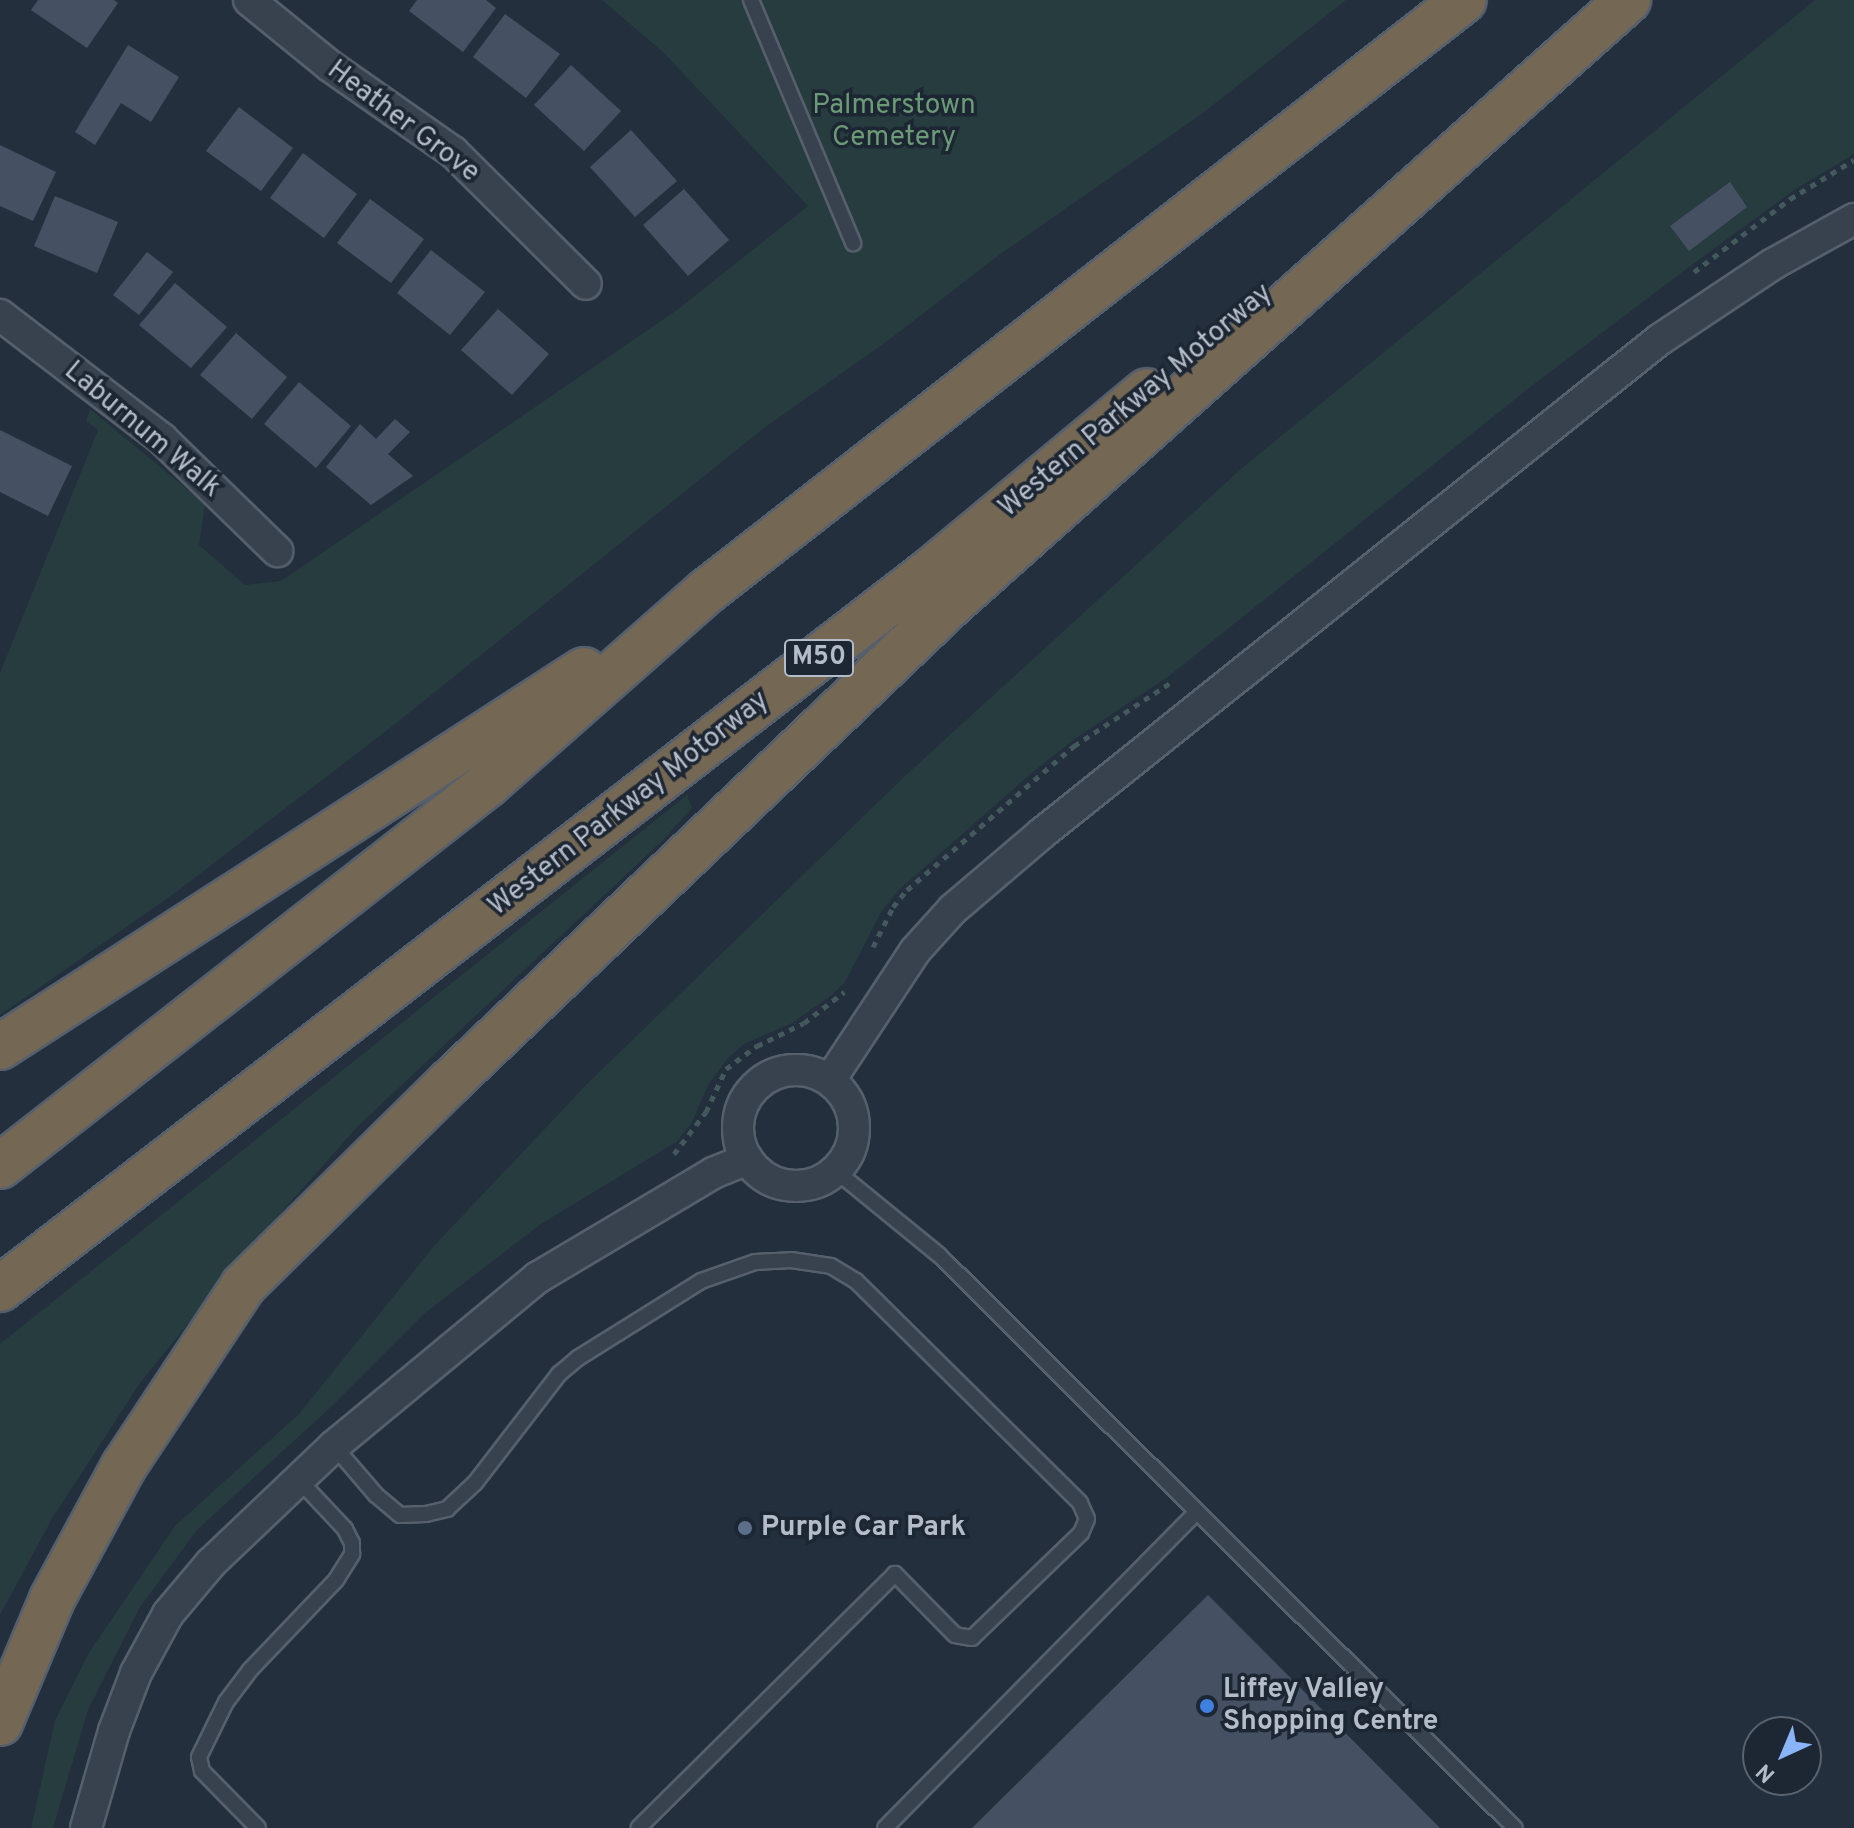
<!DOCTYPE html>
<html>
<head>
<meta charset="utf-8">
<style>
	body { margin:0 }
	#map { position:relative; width:1854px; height:1828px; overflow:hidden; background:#242f3e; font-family:Overpass,sans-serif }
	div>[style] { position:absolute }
	.green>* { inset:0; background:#263c3f }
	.building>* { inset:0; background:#455162 }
	.path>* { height:5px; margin-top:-2.5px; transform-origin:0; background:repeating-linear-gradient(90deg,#44595c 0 6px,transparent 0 12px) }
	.roads { filter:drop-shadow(2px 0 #565f6c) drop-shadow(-2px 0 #565f6c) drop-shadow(0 2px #565f6c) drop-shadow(0 -2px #565f6c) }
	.service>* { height:14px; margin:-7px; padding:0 7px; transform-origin:7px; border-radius:7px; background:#38414e }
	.minor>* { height:30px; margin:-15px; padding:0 15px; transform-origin:15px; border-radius:15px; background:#38414e }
	.minor>.ring { margin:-15px; padding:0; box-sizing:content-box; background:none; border:30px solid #38414e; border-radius:50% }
	.motorway>* { height:44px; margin:-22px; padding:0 22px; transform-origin:22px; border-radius:22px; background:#746855 }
	.dots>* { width:22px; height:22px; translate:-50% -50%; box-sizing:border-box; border:4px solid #1d2633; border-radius:50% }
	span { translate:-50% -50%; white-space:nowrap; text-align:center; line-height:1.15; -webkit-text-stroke:7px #1d2633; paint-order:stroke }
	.shield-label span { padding:2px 6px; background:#1d2633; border:2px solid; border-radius:6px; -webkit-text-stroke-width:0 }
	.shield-label { font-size:26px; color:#b4bcc9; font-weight:700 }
	.park-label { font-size:28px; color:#6b9a76 }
	.street-label { font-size:28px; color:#b4bcc9 }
	.poi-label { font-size:28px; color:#b4bcc9; font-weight:700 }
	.left { translate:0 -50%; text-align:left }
	.north { position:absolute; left:1742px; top:1716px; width:80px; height:80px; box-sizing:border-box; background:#1d2633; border:2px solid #59626f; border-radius:50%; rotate:224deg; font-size:22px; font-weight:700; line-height:32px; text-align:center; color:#b4bcc9 }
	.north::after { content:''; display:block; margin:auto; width:28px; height:36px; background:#8ab4f8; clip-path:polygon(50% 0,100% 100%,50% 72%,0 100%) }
</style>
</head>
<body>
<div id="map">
	<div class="green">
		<i style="clip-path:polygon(602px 0,1346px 0,1203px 113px,999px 255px,890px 339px,764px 428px,390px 728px,175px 893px,0 1015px,0 673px,98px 430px,86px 421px,90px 409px,205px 504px,199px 545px,245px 585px,281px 581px,677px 310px,808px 206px,663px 52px)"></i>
		<i style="clip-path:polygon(1815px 0,1854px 0,1854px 154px,1794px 190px,1685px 270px,1529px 388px,1169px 676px,1076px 738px,1034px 771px,900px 889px,881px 912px,845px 982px,832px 995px,792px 1023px,744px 1044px,728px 1058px,708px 1085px,691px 1124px,676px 1142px,541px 1224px,425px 1313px,333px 1405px,197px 1530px,140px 1607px,88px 1710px,53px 1828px,31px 1828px,55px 1721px,90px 1651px,175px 1526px,299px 1414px,434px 1246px,587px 1084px,904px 777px,1241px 469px)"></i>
		<i style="clip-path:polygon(687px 795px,692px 808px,663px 840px,358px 1126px,243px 1256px,140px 1383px,53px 1517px,0 1615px,0 1344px)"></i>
	</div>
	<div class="building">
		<i style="clip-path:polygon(38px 0,114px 0,118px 3px,87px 48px,31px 10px)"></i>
		<i style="clip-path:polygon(417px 0,486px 0,496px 8px,463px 52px,409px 11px)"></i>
		<i style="clip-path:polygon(505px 14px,560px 54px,526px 98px,473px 57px)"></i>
		<i style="clip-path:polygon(128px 45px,179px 77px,151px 122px,121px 103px,95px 145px,75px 132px)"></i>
		<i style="clip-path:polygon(571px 65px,621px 111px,584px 151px,534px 105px)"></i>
		<i style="clip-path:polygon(239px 107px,293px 148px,261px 191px,206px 151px)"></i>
		<i style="clip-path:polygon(631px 130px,677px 181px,635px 217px,590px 167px)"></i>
		<i style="clip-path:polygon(0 145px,56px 172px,33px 221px,0 206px)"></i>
		<i style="clip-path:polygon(303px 153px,357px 194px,324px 238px,270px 198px)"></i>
		<i style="clip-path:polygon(1730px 182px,1747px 207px,1689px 251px,1670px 226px)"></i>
		<i style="clip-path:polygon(684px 189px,729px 240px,688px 276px,643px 225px)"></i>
		<i style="clip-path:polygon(55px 196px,118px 222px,97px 273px,34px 246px)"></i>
		<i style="clip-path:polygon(370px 199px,424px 239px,391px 283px,337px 243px)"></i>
		<i style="clip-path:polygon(431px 250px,485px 292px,450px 335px,397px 293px)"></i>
		<i style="clip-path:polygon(147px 252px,173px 272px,139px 315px,113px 295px)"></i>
		<i style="clip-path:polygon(175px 283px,227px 327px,191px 368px,139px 325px)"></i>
		<i style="clip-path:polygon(498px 309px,549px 354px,512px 395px,461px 350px)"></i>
		<i style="clip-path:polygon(236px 333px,287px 377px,252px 419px,200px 375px)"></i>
		<i style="clip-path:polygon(299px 382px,351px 426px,316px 468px,264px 424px)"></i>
		<i style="clip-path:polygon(395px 419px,410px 432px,388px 454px,413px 476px,371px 505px,326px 467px,360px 424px,376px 439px)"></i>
		<i style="clip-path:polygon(0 430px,72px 466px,48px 516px,0 492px)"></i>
		<i style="clip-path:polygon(1208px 1595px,1440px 1828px,972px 1828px)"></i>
	</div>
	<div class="path">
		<i style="left:1694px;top:272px;width:121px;rotate:-37.2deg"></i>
		<i style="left:1790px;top:199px;width:75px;rotate:-31.4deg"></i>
		<i style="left:873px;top:947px;width:45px;rotate:-63.4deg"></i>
		<i style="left:893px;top:907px;width:22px;rotate:-51deg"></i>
		<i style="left:907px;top:890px;width:221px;rotate:-40.8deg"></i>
		<i style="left:1074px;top:746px;width:118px;rotate:-33.3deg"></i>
		<i style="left:674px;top:1154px;width:53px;rotate:-52.7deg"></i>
		<i style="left:706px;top:1112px;width:47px;rotate:-65.1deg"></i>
		<i style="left:726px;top:1069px;width:39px;rotate:-37deg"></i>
		<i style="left:757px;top:1046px;width:52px;rotate:-26.1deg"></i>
		<i style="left:804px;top:1023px;width:51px;rotate:-37.8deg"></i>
	</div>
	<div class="roads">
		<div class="service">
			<i style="left:751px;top:0;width:264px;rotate:67.2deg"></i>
			<i style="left:836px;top:1171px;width:133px;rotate:39.2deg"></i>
			<i style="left:939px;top:1255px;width:812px;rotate:44.85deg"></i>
			<i style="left:334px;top:1446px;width:65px;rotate:49.4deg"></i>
			<i style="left:376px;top:1495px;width:31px;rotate:40deg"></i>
			<i style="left:400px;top:1515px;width:26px;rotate:-2deg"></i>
			<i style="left:426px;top:1514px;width:22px;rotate:-13deg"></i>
			<i style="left:447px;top:1509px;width:38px;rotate:-43deg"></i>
			<i style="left:475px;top:1483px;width:138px;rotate:-52.4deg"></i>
			<i style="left:559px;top:1374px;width:25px;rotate:-40deg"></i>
			<i style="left:578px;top:1358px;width:145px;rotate:-32deg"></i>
			<i style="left:701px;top:1281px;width:57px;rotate:-19.4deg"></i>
			<i style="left:755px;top:1262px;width:36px;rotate:-3deg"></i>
			<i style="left:791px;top:1260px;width:40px;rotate:8.5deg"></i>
			<i style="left:831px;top:1266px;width:29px;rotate:31deg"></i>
			<i style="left:856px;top:1281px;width:315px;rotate:44.7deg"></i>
			<i style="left:1080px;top:1503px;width:17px;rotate:66deg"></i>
			<i style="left:1087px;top:1519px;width:15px;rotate:113deg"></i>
			<i style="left:1081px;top:1533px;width:151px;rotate:136.1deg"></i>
			<i style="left:972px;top:1638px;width:17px;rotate:-170deg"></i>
			<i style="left:955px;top:1635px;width:86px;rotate:-134.5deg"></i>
			<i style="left:895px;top:1574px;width:361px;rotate:135.3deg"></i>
			<i style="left:258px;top:1828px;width:80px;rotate:-134.5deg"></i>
			<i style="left:202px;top:1771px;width:14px;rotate:-102deg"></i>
			<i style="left:199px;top:1757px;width:61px;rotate:-63.9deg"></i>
			<i style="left:226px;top:1702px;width:40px;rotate:-53deg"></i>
			<i style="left:250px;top:1670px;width:124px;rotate:-46.3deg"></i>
			<i style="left:336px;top:1580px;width:31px;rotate:-58deg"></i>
			<i style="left:352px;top:1554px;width:11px;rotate:-90deg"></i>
			<i style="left:352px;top:1543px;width:16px;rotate:-117deg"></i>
			<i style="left:345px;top:1529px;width:69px;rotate:-133.2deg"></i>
			<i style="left:885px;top:1828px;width:443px;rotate:-45.4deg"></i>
		</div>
		<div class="minor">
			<i style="left:249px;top:0;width:104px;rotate:39.2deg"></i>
			<i style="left:330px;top:66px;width:150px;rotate:35deg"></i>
			<i style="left:453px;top:152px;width:187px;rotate:44.8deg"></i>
			<i style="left:0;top:315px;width:204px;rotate:37.4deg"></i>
			<i style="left:162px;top:439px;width:161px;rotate:44.2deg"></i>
			<i class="ring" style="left:738px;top:1070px;width:86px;height:86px"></i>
			<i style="left:830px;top:1080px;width:154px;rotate:-56.6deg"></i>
			<i style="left:915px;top:951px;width:57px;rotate:-47.9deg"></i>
			<i style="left:953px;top:909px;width:116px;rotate:-40.4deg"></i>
			<i style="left:1041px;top:834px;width:791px;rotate:-38.64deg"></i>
			<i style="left:1659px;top:340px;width:137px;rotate:-33.7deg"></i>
			<i style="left:1773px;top:264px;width:93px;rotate:-29.1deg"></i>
			<i style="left:86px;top:1828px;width:101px;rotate:-73.9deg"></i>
			<i style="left:114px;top:1731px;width:62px;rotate:-69.2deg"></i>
			<i style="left:136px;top:1673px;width:67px;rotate:-61.5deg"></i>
			<i style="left:168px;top:1614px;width:67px;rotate:-49.9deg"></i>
			<i style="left:211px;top:1563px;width:170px;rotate:-43.6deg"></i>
			<i style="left:334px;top:1446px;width:264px;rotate:-39.6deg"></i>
			<i style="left:537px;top:1278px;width:205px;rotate:-30.8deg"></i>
			<i style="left:713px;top:1173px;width:37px;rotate:-22deg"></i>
		</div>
		<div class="motorway">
			<i style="left:0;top:1047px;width:695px;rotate:-32.84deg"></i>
			<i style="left:0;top:1166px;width:620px;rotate:-38.05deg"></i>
			<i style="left:488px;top:784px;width:292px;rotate:-41.4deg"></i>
			<i style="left:707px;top:591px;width:960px;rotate:-37.98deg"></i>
			<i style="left:0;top:1289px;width:1174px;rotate:-37.66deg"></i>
			<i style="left:929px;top:572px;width:283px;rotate:-39.7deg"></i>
			<i style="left:0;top:1723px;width:134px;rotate:-67.2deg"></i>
			<i style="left:52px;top:1599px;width:151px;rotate:-61.6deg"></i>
			<i style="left:124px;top:1466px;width:216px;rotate:-56.5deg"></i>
			<i style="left:243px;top:1286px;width:291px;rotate:-44.6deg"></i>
			<i style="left:450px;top:1082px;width:691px;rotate:-43.65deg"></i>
			<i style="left:950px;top:605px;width:909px;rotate:-41.74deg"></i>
		</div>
	</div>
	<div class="dots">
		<i style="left:745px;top:1528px;background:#5c6f8a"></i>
		<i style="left:1207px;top:1706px;background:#3f7fe0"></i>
	</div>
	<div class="shield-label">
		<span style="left:819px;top:658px">M50</span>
	</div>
	<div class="park-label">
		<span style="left:894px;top:122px">Palmerstown<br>Cemetery</span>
	</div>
	<div class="street-label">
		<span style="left:403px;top:122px;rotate:37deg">Heather Grove</span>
		<span style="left:1136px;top:401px;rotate:-40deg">Western Parkway Motorway</span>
		<span style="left:142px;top:430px;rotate:40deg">Laburnum Walk</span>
		<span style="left:629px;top:804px;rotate:-38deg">Western Parkway Motorway</span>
	</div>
	<div class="poi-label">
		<span class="left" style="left:761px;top:1528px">Purple Car Park</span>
		<span class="left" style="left:1223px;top:1706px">Liffey Valley<br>Shopping Centre</span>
	</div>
	<div class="north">N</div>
</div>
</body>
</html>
